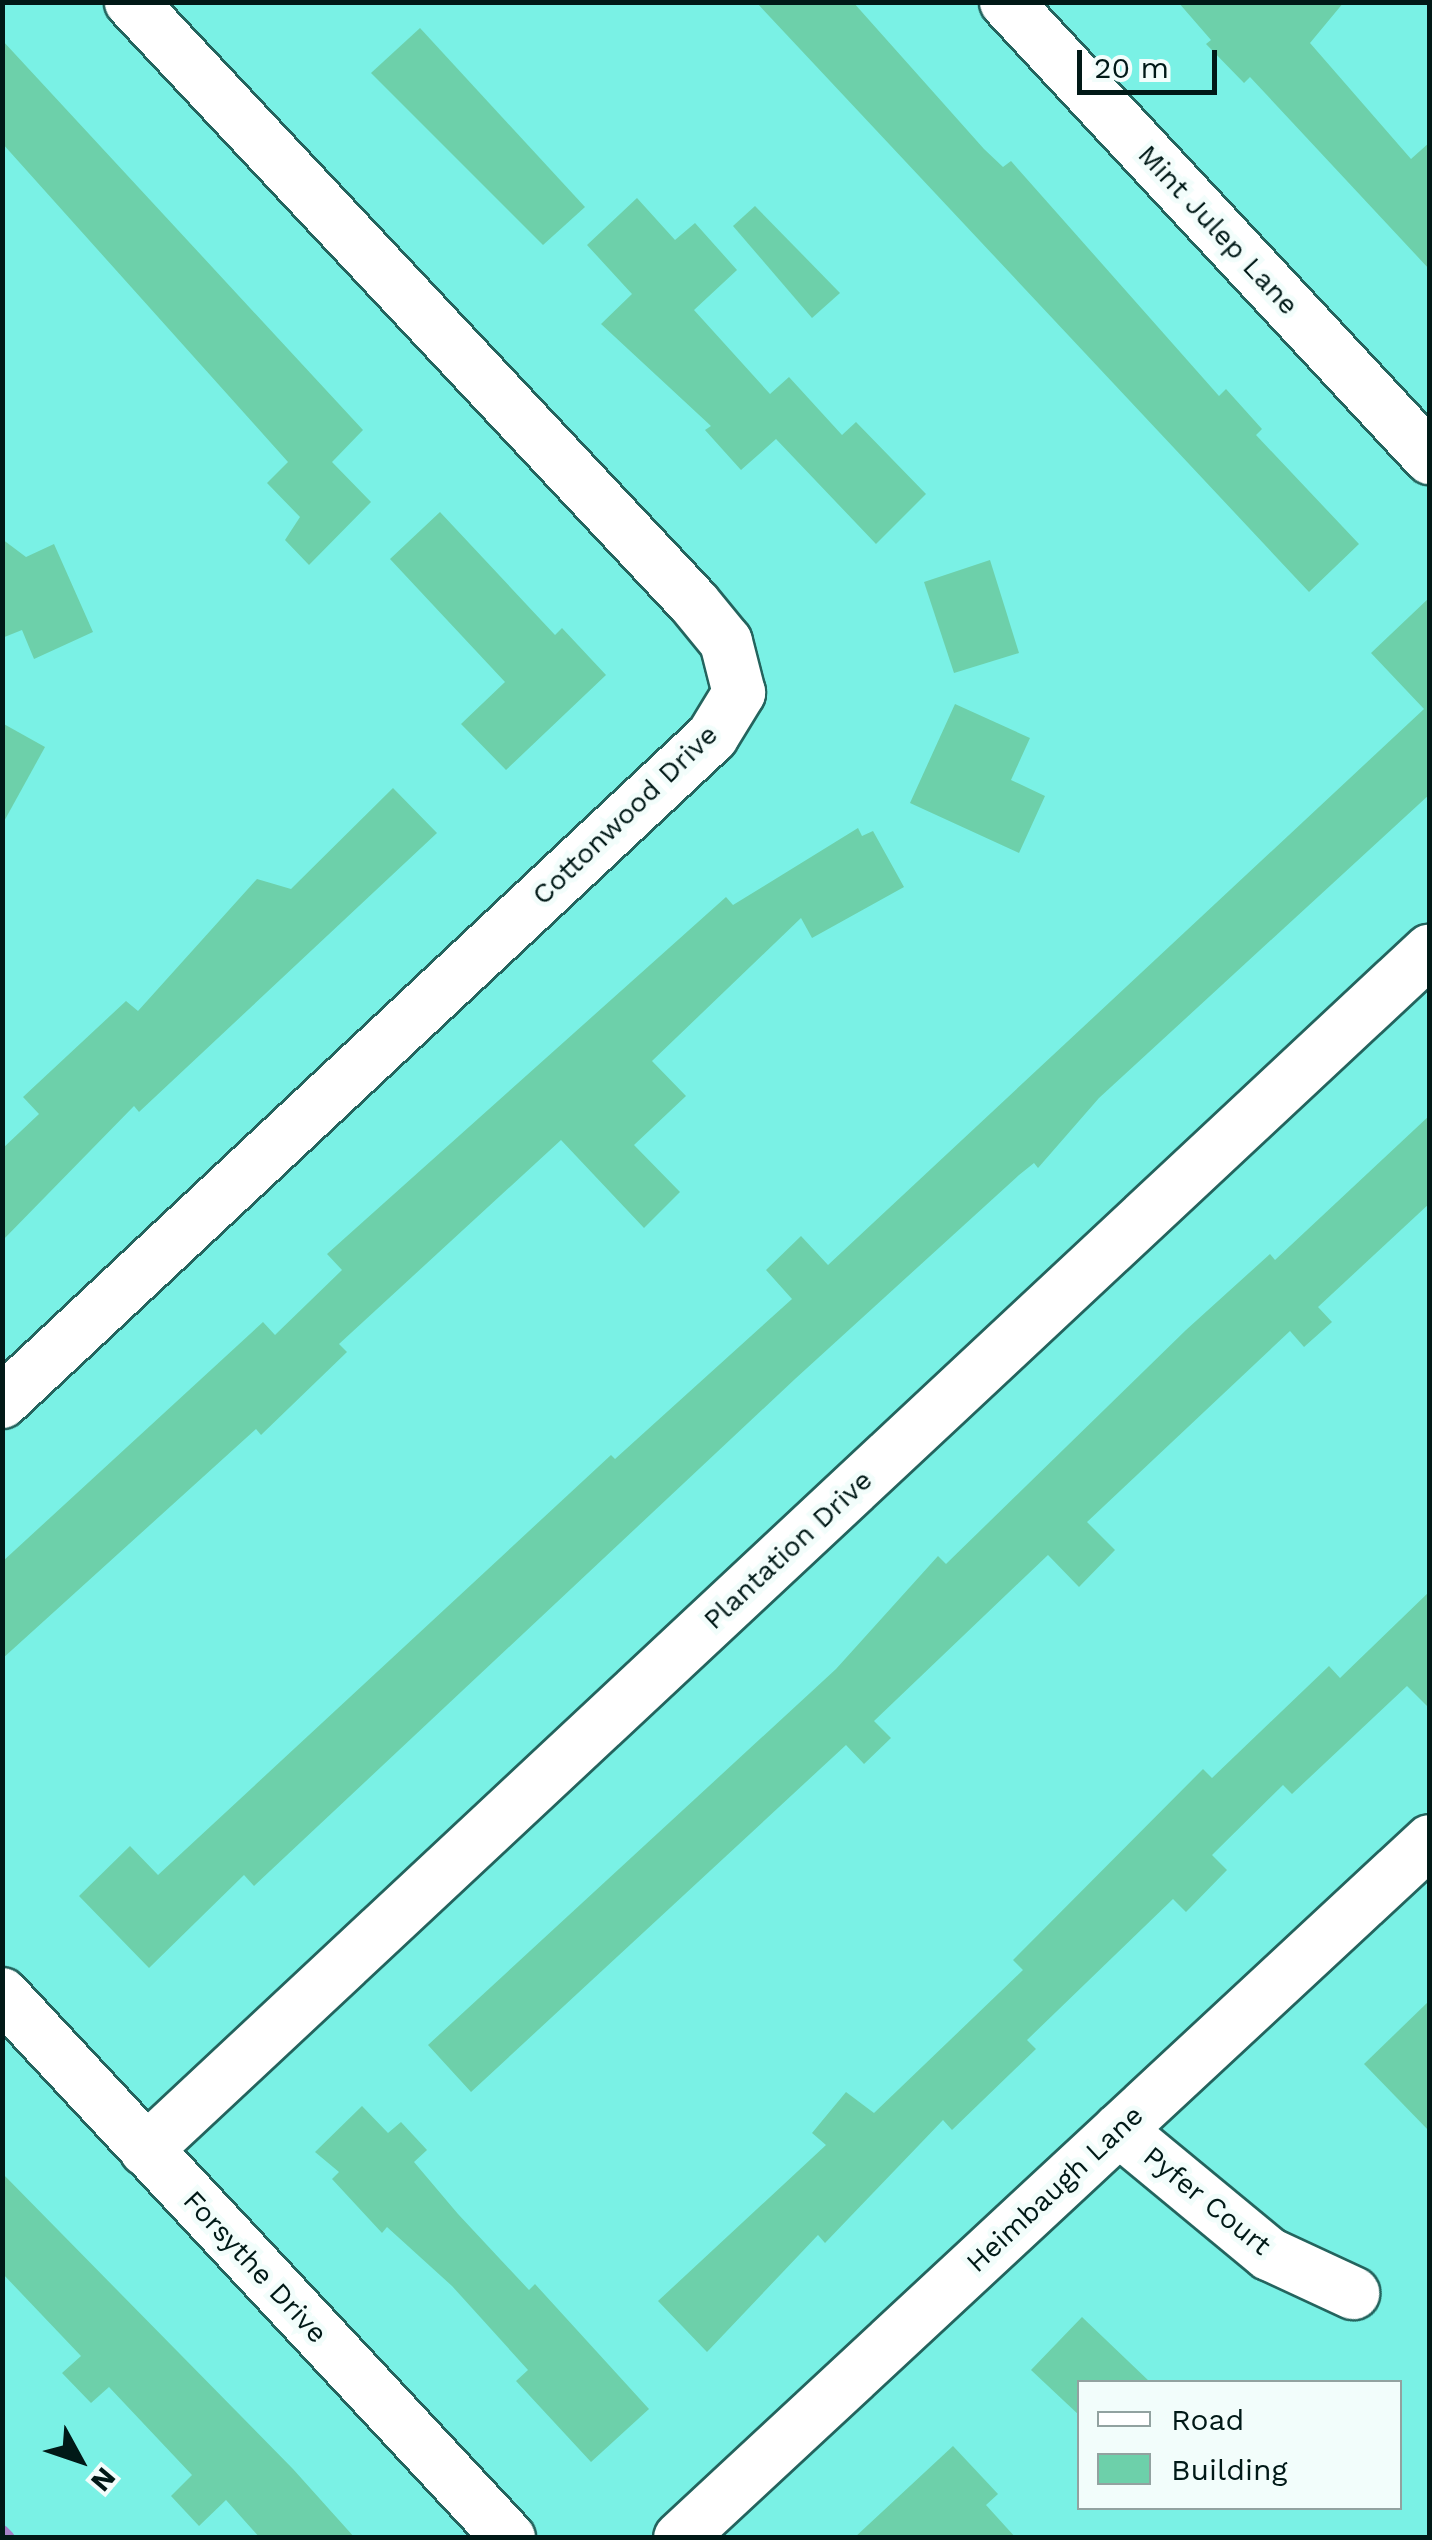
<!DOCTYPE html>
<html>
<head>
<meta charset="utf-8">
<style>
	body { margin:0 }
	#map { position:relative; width:1432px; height:2540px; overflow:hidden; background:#7af1e5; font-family:"Work Sans",sans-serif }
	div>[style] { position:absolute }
	.stream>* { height:14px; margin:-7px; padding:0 7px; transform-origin:7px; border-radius:7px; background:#a583c8 }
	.building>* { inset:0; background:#6dd0aa }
	.roads { filter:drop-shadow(2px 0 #24645e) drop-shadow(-2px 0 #24645e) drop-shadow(0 2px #24645e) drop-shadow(0 -2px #24645e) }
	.minor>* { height:52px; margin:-26px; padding:0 26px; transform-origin:26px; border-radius:26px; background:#fff }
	span { translate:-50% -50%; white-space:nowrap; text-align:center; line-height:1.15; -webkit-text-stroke:10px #f2fdfb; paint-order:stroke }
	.street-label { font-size:28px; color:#011917 }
	.frame { position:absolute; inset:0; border:5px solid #011917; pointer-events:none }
	.legend { position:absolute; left:1077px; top:2380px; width:325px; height:130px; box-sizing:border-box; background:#f2fdfb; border:2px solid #92a2a0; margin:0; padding:12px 18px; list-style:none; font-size:30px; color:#011917 }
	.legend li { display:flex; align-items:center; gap:20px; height:50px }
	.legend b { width:50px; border:2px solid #92a2a0 }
	.north { position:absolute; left:30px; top:2410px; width:100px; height:100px; -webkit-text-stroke:8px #f2fdfb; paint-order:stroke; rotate:130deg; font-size:28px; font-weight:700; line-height:40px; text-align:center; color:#011917 }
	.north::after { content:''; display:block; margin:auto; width:35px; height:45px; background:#011917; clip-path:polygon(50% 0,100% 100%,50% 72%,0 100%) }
	.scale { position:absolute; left:1077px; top:50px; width:140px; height:45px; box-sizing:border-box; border:5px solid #011917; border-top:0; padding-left:12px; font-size:30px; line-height:35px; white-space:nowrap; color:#011917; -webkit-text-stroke:8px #f2fdfb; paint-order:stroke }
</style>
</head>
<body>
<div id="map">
	<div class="stream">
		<i style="left:2px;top:2532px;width:8px;rotate:45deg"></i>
	</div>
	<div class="building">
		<i style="clip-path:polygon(756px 2px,853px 2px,984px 149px,1003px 167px,1011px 161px,1219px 396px,1226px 389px,1262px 429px,1256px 435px,1359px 544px,1309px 592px)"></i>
		<i style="clip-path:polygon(1178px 2px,1344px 2px,1310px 43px,1411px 159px,1430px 142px,1430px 270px,1250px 77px,1244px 83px,1206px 44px,1211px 40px)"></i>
		<i style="clip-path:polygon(420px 28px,585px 207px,543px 245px,371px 73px)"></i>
		<i style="clip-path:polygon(2px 40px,363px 430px,332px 462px,371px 502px,309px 565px,285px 540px,300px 517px,267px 483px,288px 462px,2px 143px)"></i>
		<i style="clip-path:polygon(637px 198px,675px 240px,695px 223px,737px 270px,694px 310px,770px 394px,789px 377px,842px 435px,856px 422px,926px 494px,876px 544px,776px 439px,741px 470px,705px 430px,711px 426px,601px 324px,632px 294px,587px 245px)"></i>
		<i style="clip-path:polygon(755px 206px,840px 293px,812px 318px,733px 226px)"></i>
		<i style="clip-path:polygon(440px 512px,555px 635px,562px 628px,606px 675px,506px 770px,461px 724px,505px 682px,390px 559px)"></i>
		<i style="clip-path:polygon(2px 539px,26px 557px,54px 544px,93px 632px,34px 659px,22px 630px,2px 638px)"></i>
		<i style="clip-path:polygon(990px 560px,1019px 653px,954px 673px,924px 582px)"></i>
		<i style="clip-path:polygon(1430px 597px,1430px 794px,1099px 1098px,1038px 1168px,1034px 1163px,1019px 1175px,795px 1379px,254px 1886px,244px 1875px,149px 1968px,79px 1896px,130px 1846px,158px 1875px,611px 1455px,615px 1459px,792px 1299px,766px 1270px,801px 1236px,828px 1265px,1424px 709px,1371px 653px)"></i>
		<i style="clip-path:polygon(955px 704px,1030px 738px,1011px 780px,1045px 796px,1019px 853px,910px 803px)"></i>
		<i style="clip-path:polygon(2px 723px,45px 747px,2px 825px)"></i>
		<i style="clip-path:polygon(393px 788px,437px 833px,139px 1112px,134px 1106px,2px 1241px,2px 1149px,39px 1114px,23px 1097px,126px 1001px,138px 1011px,257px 879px,291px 889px)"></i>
		<i style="clip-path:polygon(858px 828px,862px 836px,873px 831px,904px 887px,812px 938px,801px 918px,652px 1061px,686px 1096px,634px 1145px,680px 1192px,644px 1228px,561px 1140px,339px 1344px,347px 1352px,261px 1435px,256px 1429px,2px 1659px,2px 1562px,263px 1322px,275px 1335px,342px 1270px,327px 1254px,726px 897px,733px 905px)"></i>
		<i style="clip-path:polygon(1430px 1115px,1430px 1203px,1318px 1307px,1332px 1322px,1304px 1347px,1290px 1331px,1087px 1522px,1115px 1550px,1079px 1587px,1048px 1555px,874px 1721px,891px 1738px,864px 1764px,846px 1745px,471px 2092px,428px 2045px,836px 1669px,938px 1556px,946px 1564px,1186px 1330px,1270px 1254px,1275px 1260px)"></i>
		<i style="clip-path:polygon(1430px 1591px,1430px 1709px,1407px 1686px,1292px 1794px,1283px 1785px,1212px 1855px,1227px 1870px,1186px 1912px,1173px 1899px,1027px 2040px,1036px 2049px,952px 2130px,943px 2120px,825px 2243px,818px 2235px,707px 2352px,658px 2301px,826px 2145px,812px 2133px,846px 2092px,874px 2113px,1023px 1970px,1013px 1960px,1203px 1769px,1212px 1778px,1329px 1666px,1340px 1678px)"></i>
		<i style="clip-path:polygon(1430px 2000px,1430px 2132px,1364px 2064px)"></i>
		<i style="clip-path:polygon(362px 2106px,388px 2133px,401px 2122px,427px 2150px,414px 2162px,458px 2214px,529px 2290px,535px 2284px,649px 2409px,591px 2462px,516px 2381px,528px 2370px,452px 2286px,387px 2227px,382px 2233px,332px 2179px,339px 2172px,315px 2152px)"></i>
		<i style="clip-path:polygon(2px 2173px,293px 2469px,355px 2538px,260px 2538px,226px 2500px,199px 2526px,171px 2496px,192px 2475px,109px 2387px,91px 2403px,62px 2373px,81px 2356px,2px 2273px)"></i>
		<i style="clip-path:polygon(1082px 2317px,1150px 2382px,1080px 2382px,1080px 2416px,1031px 2370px)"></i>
		<i style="clip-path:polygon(953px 2446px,998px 2494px,986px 2505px,1016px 2538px,854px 2538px)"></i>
	</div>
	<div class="roads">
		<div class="minor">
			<i style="left:1006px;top:2px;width:623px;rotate:47.08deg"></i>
			<i style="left:2px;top:1402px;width:973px;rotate:-43.13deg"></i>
			<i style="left:712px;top:737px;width:52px;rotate:-58.5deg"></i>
			<i style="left:739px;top:693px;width:53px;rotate:-104.3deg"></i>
			<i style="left:726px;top:642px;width:50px;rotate:-129.4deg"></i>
			<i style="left:694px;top:603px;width:824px;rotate:-133.13deg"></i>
			<i style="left:2px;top:1994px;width:744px;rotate:47.02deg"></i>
			<i style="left:1119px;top:2130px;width:195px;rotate:39.6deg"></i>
			<i style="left:1269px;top:2254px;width:93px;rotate:24.9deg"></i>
			<i style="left:146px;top:2150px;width:1757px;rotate:-43.06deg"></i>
			<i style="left:680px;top:2538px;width:1024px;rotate:-42.9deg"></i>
		</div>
	</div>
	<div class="street-label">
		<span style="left:1218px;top:230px;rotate:47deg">Mint Julep Lane</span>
		<span style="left:625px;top:815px;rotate:-44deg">Cottonwood Drive</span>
		<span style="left:788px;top:1550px;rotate:-43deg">Plantation Drive</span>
		<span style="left:1055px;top:2189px;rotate:-43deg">Heimbaugh Lane</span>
		<span style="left:1207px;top:2201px;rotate:39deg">Pyfer Court</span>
		<span style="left:255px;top:2267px;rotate:47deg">Forsythe Drive</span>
	</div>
	<div class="frame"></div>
	<ul class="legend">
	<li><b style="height:12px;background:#fff"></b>Road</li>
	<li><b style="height:28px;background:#6dd0aa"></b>Building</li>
	</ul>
	<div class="north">N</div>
	<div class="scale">20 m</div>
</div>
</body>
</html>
